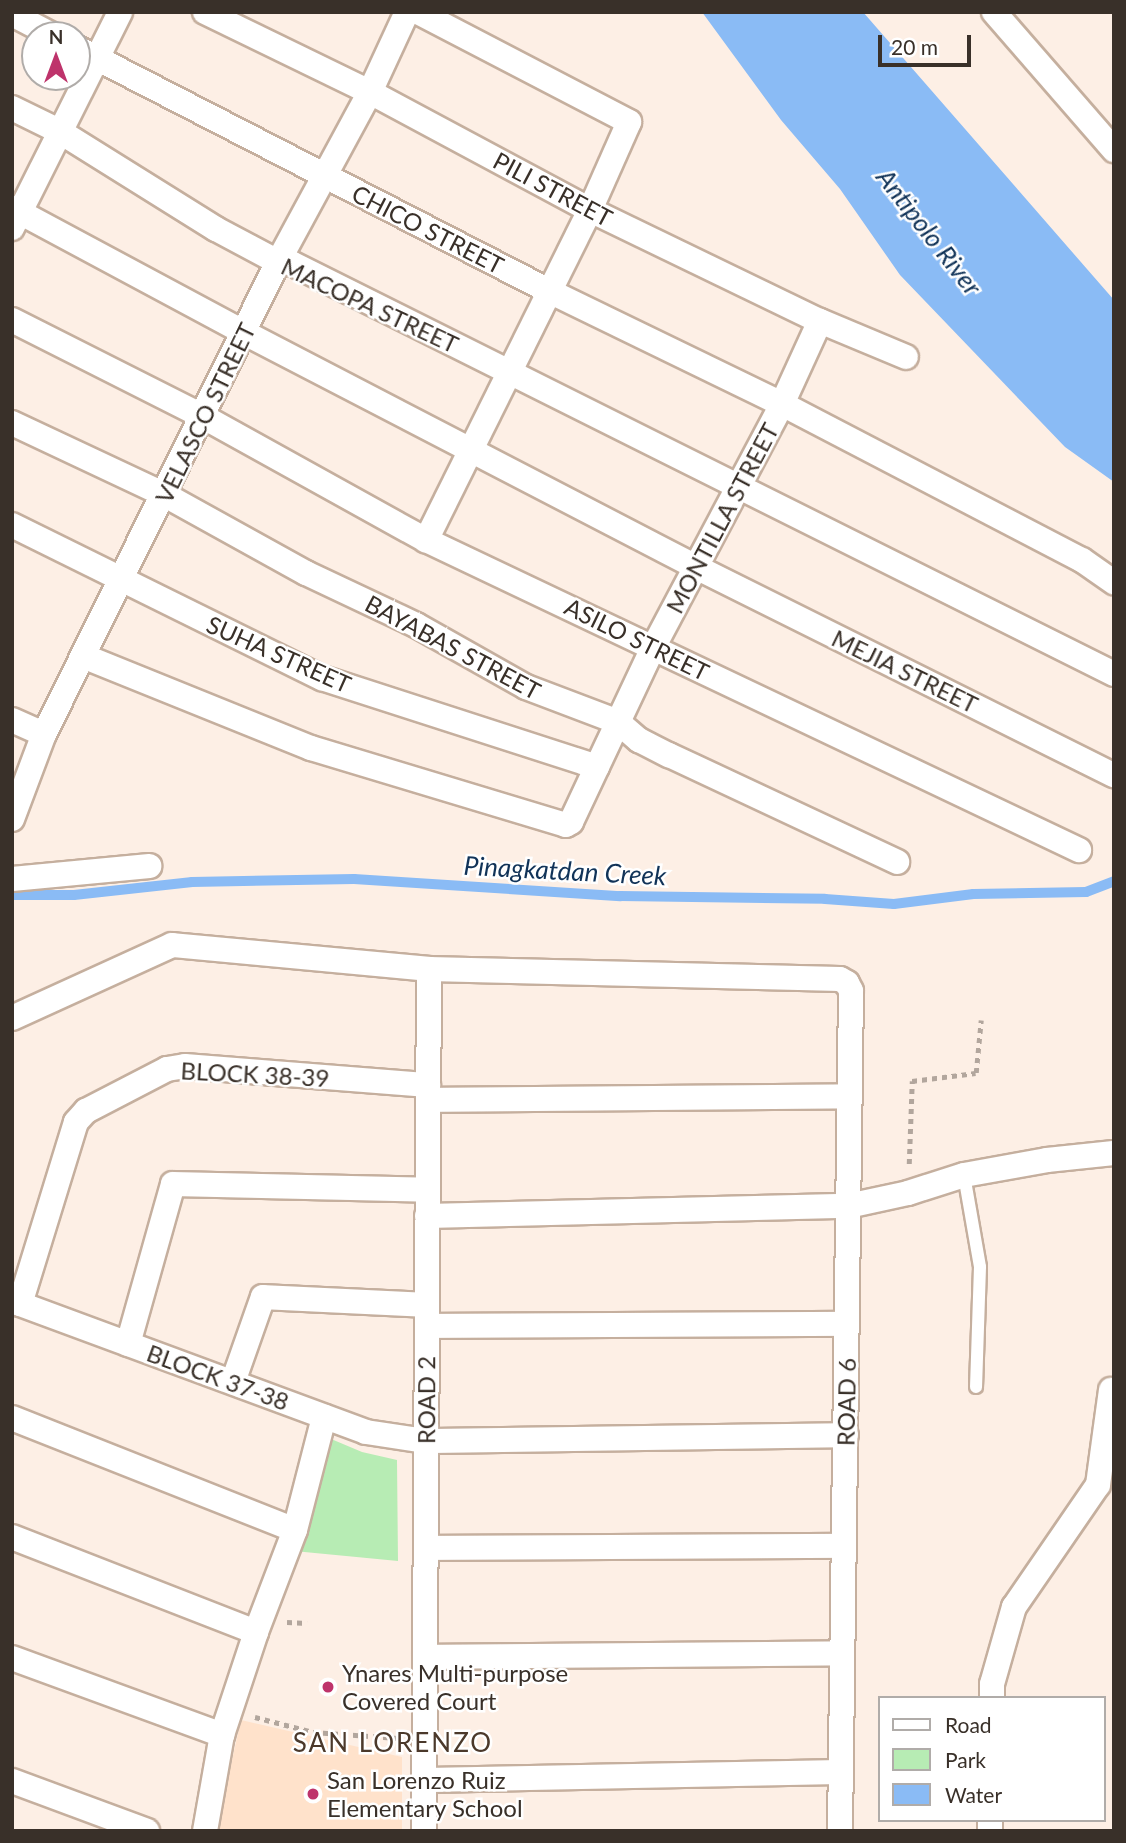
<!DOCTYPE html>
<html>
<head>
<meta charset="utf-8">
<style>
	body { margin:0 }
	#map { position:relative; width:1126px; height:1843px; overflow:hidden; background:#fdefe5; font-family:Lato,sans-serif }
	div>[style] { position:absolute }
	.built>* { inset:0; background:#ffe2cb }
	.green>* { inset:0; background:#b7ecb4 }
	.water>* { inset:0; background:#8abbf5 }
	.stream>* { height:10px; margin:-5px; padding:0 5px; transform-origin:5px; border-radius:5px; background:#8abbf5 }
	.path>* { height:4.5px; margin-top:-2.25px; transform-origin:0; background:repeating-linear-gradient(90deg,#b2a69d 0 5px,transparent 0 10px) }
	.roads { filter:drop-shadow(2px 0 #c5af9e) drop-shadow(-2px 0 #c5af9e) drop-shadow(0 2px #c5af9e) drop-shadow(0 -2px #c5af9e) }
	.lane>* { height:12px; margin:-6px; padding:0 6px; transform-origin:6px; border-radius:6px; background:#fff }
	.street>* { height:24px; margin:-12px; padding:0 12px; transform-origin:12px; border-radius:12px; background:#fff }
	.dots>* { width:19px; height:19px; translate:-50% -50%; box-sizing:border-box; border:4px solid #fff; border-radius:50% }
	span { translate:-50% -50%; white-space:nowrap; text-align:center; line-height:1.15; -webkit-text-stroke:5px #fff; paint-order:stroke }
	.street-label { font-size:24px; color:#393029 }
	.poi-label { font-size:24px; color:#393029 }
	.left { translate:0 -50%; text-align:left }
	.water-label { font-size:26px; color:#113358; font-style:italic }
	.neighbourhood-label { font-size:26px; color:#4b392b; letter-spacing:2px }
	.frame { position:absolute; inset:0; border:14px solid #393029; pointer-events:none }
	.legend { position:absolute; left:878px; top:1696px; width:228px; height:126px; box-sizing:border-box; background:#fff; border:2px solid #b0aca9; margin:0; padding:9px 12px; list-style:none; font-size:21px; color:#393029 }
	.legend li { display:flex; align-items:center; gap:14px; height:35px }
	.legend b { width:35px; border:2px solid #b0aca9 }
	.north { position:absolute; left:21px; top:21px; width:70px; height:70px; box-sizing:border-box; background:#fff; border:2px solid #b0aca9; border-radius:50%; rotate:0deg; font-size:19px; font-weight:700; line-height:28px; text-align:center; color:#393029 }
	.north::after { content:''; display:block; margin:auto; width:24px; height:32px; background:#be336b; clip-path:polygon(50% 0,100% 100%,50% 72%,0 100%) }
	.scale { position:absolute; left:878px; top:35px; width:93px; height:32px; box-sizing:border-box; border:4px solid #393029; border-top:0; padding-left:9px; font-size:21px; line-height:24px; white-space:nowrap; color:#393029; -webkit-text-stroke:5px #fff; paint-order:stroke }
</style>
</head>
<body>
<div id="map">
	<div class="built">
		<i style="clip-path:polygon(241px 1720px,402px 1757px,402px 1831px,216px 1831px)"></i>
	</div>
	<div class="green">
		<i style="clip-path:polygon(324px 1436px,362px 1452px,397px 1460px,398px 1561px,294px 1551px)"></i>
	</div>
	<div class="water">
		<i style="clip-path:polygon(702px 12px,863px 12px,1114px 300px,1114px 482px,1065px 447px,900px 275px,840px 189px,781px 120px)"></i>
	</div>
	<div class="stream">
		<i style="left:12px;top:895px;width:62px"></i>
		<i style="left:74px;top:895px;width:119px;rotate:-6.3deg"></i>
		<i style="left:192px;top:882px;width:162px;rotate:-1.1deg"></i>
		<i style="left:354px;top:879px;width:267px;rotate:3.7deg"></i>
		<i style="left:620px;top:896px;width:205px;rotate:0.8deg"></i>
		<i style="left:825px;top:899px;width:69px;rotate:4.1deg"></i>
		<i style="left:894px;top:904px;width:80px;rotate:-7.2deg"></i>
		<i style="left:973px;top:894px;width:113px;rotate:-1deg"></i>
		<i style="left:1086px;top:892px;width:30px;rotate:-21deg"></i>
	</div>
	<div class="path">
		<i style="left:909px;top:1164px;width:83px;rotate:-87.9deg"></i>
		<i style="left:912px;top:1081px;width:64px;rotate:-7.1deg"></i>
		<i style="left:976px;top:1073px;width:53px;rotate:-84.6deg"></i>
		<i style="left:287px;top:1622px;width:20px;rotate:3deg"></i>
		<i style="left:255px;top:1717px;width:60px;rotate:14.5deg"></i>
		<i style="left:313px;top:1732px;width:85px;rotate:4deg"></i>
	</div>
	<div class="roads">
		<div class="lane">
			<i style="left:964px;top:1175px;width:93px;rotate:80.1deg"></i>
			<i style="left:980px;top:1267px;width:120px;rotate:91.9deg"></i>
		</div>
		<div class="street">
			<i style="left:205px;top:12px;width:183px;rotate:25.9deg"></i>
			<i style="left:370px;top:92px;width:250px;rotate:28.2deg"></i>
			<i style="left:590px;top:210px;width:255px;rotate:25.8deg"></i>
			<i style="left:820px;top:321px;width:93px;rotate:22.7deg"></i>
			<i style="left:418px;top:12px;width:238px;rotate:27.5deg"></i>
			<i style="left:629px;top:122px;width:96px;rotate:113.9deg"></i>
			<i style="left:590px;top:210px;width:369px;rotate:116.4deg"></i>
			<i style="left:994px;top:12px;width:183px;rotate:49deg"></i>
			<i style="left:12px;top:14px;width:45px;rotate:27.7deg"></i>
			<i style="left:77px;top:48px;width:531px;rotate:27.24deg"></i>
			<i style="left:549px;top:291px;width:259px;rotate:25.9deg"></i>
			<i style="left:782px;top:404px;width:338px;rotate:27.5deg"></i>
			<i style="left:1082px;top:560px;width:39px;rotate:35deg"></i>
			<i style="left:12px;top:108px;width:52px;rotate:26.1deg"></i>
			<i style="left:59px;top:131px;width:185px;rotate:32deg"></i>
			<i style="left:216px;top:229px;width:70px;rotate:28deg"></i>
			<i style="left:278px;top:262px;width:13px;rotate:4deg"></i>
			<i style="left:291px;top:263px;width:920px;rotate:26.54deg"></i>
			<i style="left:12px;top:208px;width:264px;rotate:28.2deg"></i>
			<i style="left:245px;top:333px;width:508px;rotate:27.42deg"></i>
			<i style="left:696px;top:567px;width:467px;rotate:26.5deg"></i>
			<i style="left:12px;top:228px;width:241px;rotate:-63.4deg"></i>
			<i style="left:12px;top:320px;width:213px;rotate:26.8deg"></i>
			<i style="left:202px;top:416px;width:256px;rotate:29deg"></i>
			<i style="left:426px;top:540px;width:723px;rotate:25.4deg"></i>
			<i style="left:12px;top:423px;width:169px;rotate:25.2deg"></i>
			<i style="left:165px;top:495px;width:161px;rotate:29deg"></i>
			<i style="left:306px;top:573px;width:122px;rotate:25.3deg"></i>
			<i style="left:416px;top:625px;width:126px;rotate:29.4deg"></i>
			<i style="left:526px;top:687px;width:98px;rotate:20.8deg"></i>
			<i style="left:618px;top:722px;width:28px;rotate:41deg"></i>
			<i style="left:639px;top:740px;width:34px;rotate:27deg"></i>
			<i style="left:669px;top:755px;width:252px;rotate:25.1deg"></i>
			<i style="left:12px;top:525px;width:346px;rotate:26.3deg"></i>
			<i style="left:322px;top:678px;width:289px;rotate:17.9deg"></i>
			<i style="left:83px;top:656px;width:246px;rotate:22deg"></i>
			<i style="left:311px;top:748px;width:266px;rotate:16.8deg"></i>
			<i style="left:566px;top:825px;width:6px;rotate:-31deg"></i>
			<i style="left:571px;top:822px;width:195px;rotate:-64.8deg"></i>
			<i style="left:654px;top:646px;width:274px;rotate:-62.1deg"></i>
			<i style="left:782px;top:404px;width:91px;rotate:-65.4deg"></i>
			<i style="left:12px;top:720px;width:35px;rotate:24deg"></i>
			<i style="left:12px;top:819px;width:91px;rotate:-69.4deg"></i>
			<i style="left:44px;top:734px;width:527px;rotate:-63.63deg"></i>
			<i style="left:278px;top:262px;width:193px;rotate:-61.6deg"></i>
			<i style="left:370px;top:92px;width:88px;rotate:-65.2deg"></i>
			<i style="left:12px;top:879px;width:138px;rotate:-5.4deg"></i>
			<i style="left:12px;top:1018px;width:176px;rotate:-24.5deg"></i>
			<i style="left:172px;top:945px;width:258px;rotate:5.3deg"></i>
			<i style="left:429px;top:969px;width:411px;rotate:1.4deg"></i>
			<i style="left:840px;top:979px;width:8px;rotate:30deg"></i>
			<i style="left:847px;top:983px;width:9px;rotate:63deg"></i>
			<i style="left:851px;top:991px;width:840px;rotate:90.75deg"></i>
			<i style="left:428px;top:1100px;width:422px;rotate:-0.5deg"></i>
			<i style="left:427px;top:1216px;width:421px;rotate:-1.4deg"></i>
			<i style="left:848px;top:1206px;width:61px;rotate:-12.2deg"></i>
			<i style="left:908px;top:1193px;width:59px;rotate:-17.8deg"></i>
			<i style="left:964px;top:1175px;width:84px;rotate:-10.2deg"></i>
			<i style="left:1047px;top:1160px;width:67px;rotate:-6deg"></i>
			<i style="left:12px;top:1301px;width:377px;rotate:20.3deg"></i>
			<i style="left:366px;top:1432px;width:61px;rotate:8.5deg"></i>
			<i style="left:426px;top:1441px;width:420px;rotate:-0.8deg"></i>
			<i style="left:20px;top:1304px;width:190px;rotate:-72.9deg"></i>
			<i style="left:76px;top:1122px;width:15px;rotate:-48deg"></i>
			<i style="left:86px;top:1111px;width:91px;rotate:-27.4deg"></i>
			<i style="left:167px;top:1069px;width:18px;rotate:-9deg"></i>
			<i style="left:185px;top:1066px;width:244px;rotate:4.5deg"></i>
			<i style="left:427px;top:1326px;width:420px;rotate:-0.3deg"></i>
			<i style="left:128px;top:1344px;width:166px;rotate:-74.3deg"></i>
			<i style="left:173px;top:1184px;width:255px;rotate:1.3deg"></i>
			<i style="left:233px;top:1382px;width:90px;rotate:-70.6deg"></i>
			<i style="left:263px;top:1297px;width:164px;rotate:2.8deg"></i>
			<i style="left:12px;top:1418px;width:304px;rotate:21.6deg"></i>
			<i style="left:12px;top:1537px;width:262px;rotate:21.3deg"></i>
			<i style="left:426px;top:1548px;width:418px;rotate:-0.3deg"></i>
			<i style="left:425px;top:1657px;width:417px;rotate:-0.5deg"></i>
			<i style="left:12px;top:1658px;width:224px;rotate:20.1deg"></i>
			<i style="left:992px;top:1698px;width:14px;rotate:-90deg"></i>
			<i style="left:992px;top:1684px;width:80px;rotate:-74.1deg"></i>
			<i style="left:1014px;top:1607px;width:148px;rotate:-55.5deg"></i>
			<i style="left:1098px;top:1485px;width:96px;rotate:-82.2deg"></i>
			<i style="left:425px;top:1780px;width:416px;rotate:-1.1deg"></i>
			<i style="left:12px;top:1781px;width:144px;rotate:20.3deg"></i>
			<i style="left:205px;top:1831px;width:97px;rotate:-80deg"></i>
			<i style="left:222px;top:1735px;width:108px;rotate:-71.7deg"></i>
			<i style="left:256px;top:1632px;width:109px;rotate:-69.1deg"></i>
			<i style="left:295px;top:1530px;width:117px;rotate:-75.6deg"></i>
			<i style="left:424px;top:1831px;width:862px;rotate:-89.67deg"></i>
			<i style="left:990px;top:1831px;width:11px;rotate:-90deg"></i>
		</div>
	</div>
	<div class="dots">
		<i style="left:328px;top:1687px;background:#be336b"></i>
		<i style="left:313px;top:1794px;background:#be336b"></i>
	</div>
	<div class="street-label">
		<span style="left:553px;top:189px;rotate:28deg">PILI STREET</span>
		<span style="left:428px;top:229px;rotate:27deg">CHICO STREET</span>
		<span style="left:370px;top:305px;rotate:25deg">MACOPA STREET</span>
		<span style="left:205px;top:413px;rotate:-64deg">VELASCO STREET</span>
		<span style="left:722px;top:518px;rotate:-62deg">MONTILLA STREET</span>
		<span style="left:637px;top:639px;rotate:26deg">ASILO STREET</span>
		<span style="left:453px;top:647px;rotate:28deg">BAYABAS STREET</span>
		<span style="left:279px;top:654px;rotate:24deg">SUHA STREET</span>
		<span style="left:905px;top:671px;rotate:26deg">MEJIA STREET</span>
		<span style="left:255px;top:1074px;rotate:3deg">BLOCK 38-39</span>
		<span style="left:218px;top:1377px;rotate:20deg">BLOCK 37-38</span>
		<span style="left:426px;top:1400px;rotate:-90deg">ROAD 2</span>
		<span style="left:846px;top:1402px;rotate:-89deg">ROAD 6</span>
	</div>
	<div class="poi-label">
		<span class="left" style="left:342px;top:1687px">Ynares Multi-purpose<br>Covered Court</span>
		<span class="left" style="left:327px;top:1794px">San Lorenzo Ruiz<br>Elementary School</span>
	</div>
	<div class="water-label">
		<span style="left:929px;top:232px;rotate:52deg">Antipolo River</span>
		<span style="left:565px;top:871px;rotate:3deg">Pinagkatdan Creek</span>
	</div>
	<div class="neighbourhood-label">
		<span style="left:393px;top:1743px">SAN LORENZO</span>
	</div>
	<div class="frame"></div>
	<ul class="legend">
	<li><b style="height:9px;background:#fff"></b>Road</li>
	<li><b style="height:19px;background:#b7ecb4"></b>Park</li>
	<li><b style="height:19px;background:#8abbf5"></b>Water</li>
	</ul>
	<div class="north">N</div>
	<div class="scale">20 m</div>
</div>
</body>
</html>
